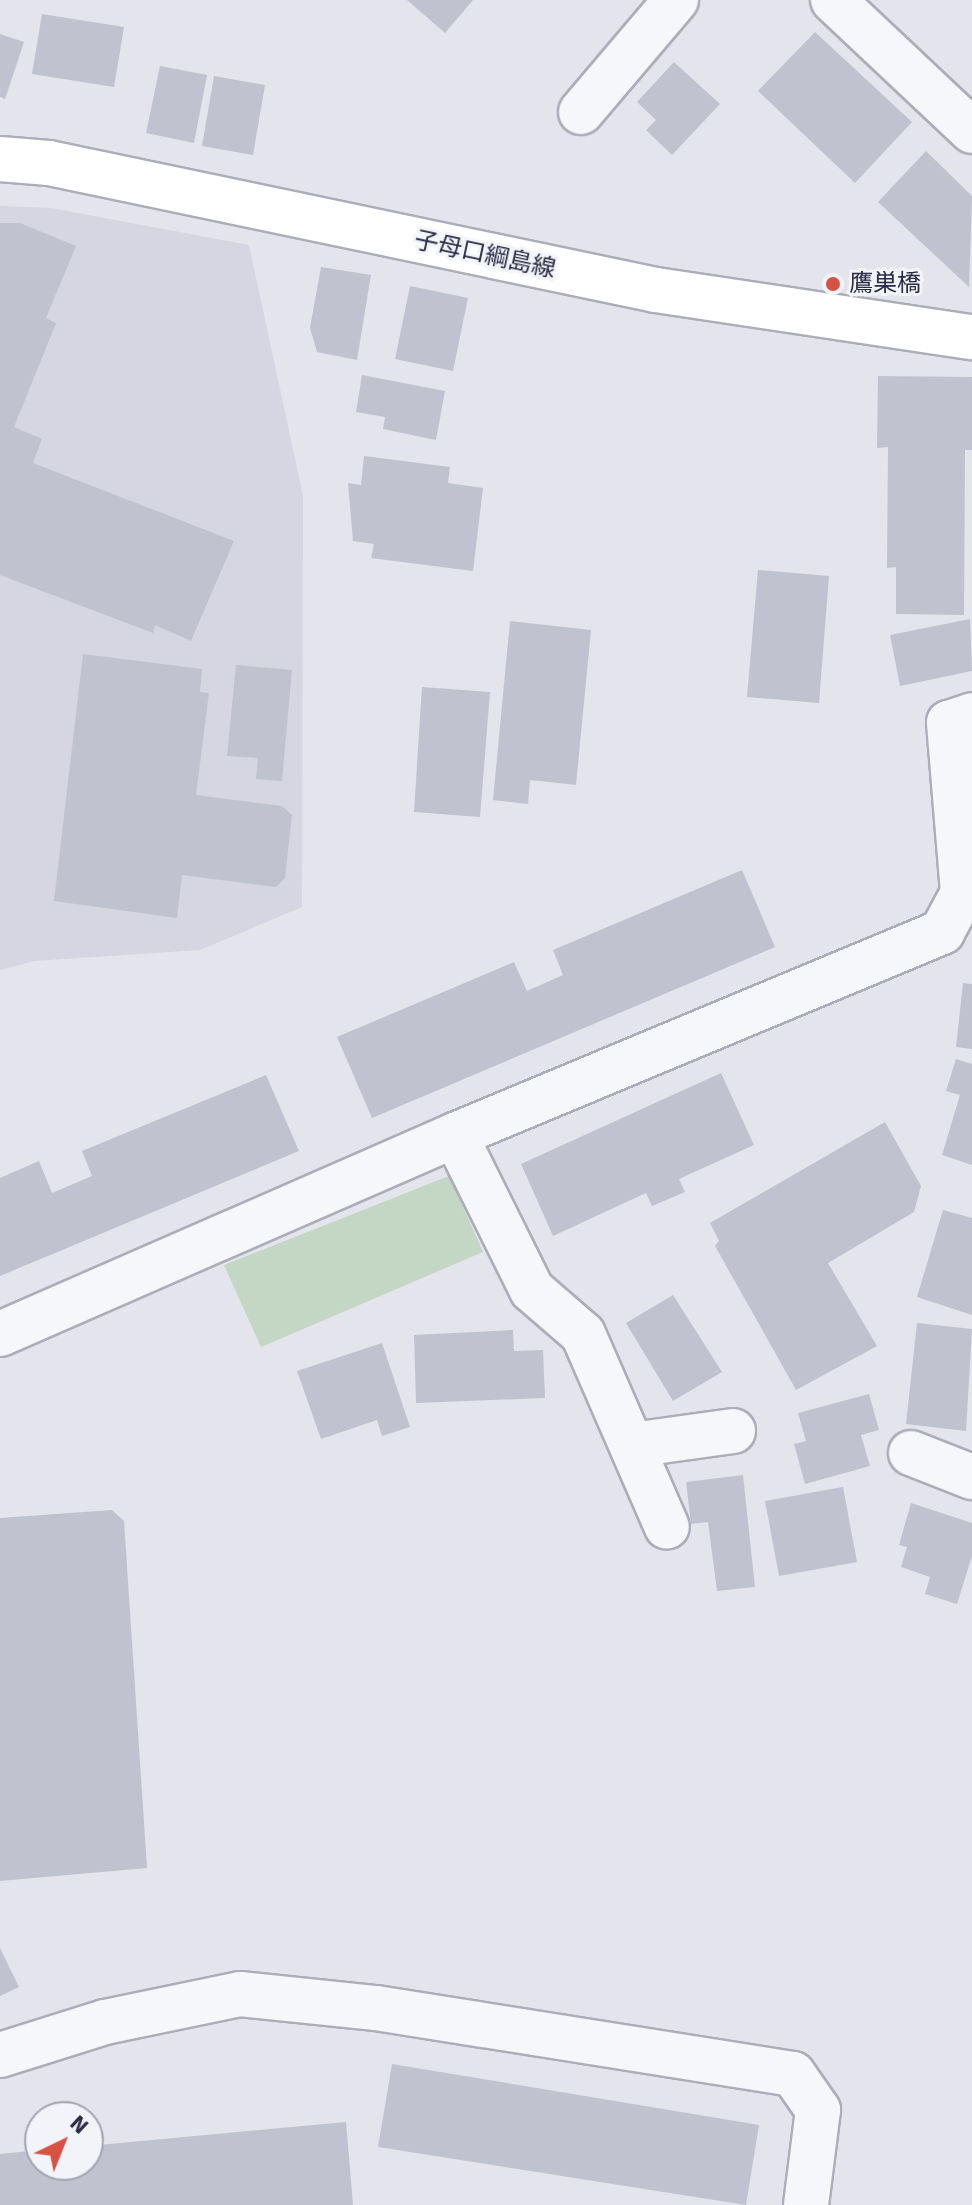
<!DOCTYPE html>
<html>
<head>
<meta charset="utf-8">
<style>
	body { margin:0 }
	#map { position:relative; width:972px; height:2205px; overflow:hidden; background:#e3e4ec; font-family:Signika,"Noto Sans JP",sans-serif }
	div>[style] { position:absolute }
	.built>* { inset:0; background:#d5d6e1 }
	.green>* { inset:0; background:#c4d6c4 }
	.building>* { inset:0; background:#c0c2cf }
	.roads { filter:drop-shadow(2px 0 #acadba) drop-shadow(-2px 0 #acadba) drop-shadow(0 2px #acadba) drop-shadow(0 -2px #acadba) }
	.minor>* { height:44px; margin:-22px; padding:0 22px; transform-origin:22px; border-radius:22px; background:#f6f7fa }
	.major>* { height:44px; margin:-22px; padding:0 22px; transform-origin:22px; border-radius:22px; background:#fff }
	.dots>* { width:22px; height:22px; translate:-50% -50%; box-sizing:border-box; border:4px solid #f3f4f9; border-radius:50% }
	span { translate:-50% -50%; white-space:nowrap; text-align:center; line-height:1.15; -webkit-text-stroke:6px #f3f4f9; paint-order:stroke }
	.street-label { font-size:24px; color:#2a2c46 }
	.poi-label { font-size:24px; color:#2a2c46 }
	.left { translate:0 -50%; text-align:left }
	.north { position:absolute; left:24px; top:2101px; width:80px; height:80px; box-sizing:border-box; background:#f3f4f9; border:2px solid #a3a4b1; border-radius:50%; rotate:43deg; font-size:22px; font-weight:700; line-height:32px; text-align:center; color:#2a2c46 }
	.north::after { content:''; display:block; margin:auto; width:28px; height:36px; background:#d75242; clip-path:polygon(50% 0,100% 100%,50% 72%,0 100%) }
</style>
</head>
<body>
<div id="map">
	<div class="built">
		<i style="clip-path:polygon(0 206px,51px 208px,249px 245px,303px 496px,302px 907px,200px 950px,34px 961px,0 970px)"></i>
	</div>
	<div class="green">
		<i style="clip-path:polygon(449px 1176px,483px 1252px,261px 1347px,224px 1265px)"></i>
	</div>
	<div class="building">
		<i style="clip-path:polygon(407px 0,473px 0,445px 33px)"></i>
		<i style="clip-path:polygon(42px 14px,124px 27px,114px 87px,32px 74px)"></i>
		<i style="clip-path:polygon(815px 32px,912px 122px,855px 183px,758px 91px)"></i>
		<i style="clip-path:polygon(0 34px,24px 42px,5px 99px,0 97px)"></i>
		<i style="clip-path:polygon(674px 62px,720px 104px,672px 155px,646px 130px,656px 120px,637px 102px)"></i>
		<i style="clip-path:polygon(160px 66px,207px 75px,194px 143px,146px 133px)"></i>
		<i style="clip-path:polygon(214px 76px,265px 85px,253px 155px,202px 146px)"></i>
		<i style="clip-path:polygon(926px 151px,972px 196px,969px 287px,878px 202px)"></i>
		<i style="clip-path:polygon(0 223px,20px 223px,76px 246px,46px 318px,56px 323px,14px 427px,42px 439px,33px 463px,234px 541px,191px 641px,155px 625px,153px 633px,0 575px)"></i>
		<i style="clip-path:polygon(321px 267px,371px 275px,357px 360px,317px 352px,310px 328px)"></i>
		<i style="clip-path:polygon(410px 286px,468px 298px,453px 371px,395px 359px)"></i>
		<i style="clip-path:polygon(362px 375px,445px 391px,436px 440px,383px 429px,385px 417px,356px 412px)"></i>
		<i style="clip-path:polygon(878px 376px,972px 377px,972px 450px,965px 450px,964px 615px,896px 614px,896px 567px,887px 568px,888px 447px,877px 448px)"></i>
		<i style="clip-path:polygon(364px 456px,450px 467px,448px 483px,483px 488px,473px 571px,371px 558px,374px 544px,353px 541px,348px 483px,361px 485px)"></i>
		<i style="clip-path:polygon(758px 570px,829px 576px,819px 703px,747px 697px)"></i>
		<i style="clip-path:polygon(970px 619px,972px 671px,900px 686px,890px 635px)"></i>
		<i style="clip-path:polygon(510px 621px,591px 630px,576px 785px,530px 780px,528px 804px,493px 800px)"></i>
		<i style="clip-path:polygon(83px 654px,202px 669px,200px 692px,209px 693px,196px 795px,282px 806px,292px 815px,285px 878px,276px 887px,182px 875px,177px 918px,54px 901px)"></i>
		<i style="clip-path:polygon(236px 665px,292px 670px,282px 781px,256px 779px,258px 758px,227px 756px)"></i>
		<i style="clip-path:polygon(422px 687px,490px 692px,480px 817px,414px 812px)"></i>
		<i style="clip-path:polygon(742px 870px,775px 947px,372px 1118px,337px 1037px,514px 962px,527px 991px,563px 975px,553px 950px)"></i>
		<i style="clip-path:polygon(963px 983px,972px 984px,972px 1049px,956px 1047px)"></i>
		<i style="clip-path:polygon(956px 1059px,972px 1064px,972px 1165px,942px 1155px,960px 1095px,946px 1091px)"></i>
		<i style="clip-path:polygon(721px 1073px,754px 1145px,679px 1179px,685px 1192px,652px 1206px,646px 1193px,553px 1236px,521px 1164px)"></i>
		<i style="clip-path:polygon(266px 1075px,299px 1151px,0 1276px,0 1178px,39px 1161px,52px 1193px,92px 1176px,82px 1151px)"></i>
		<i style="clip-path:polygon(885px 1122px,921px 1186px,914px 1212px,828px 1263px,877px 1346px,796px 1390px,715px 1246px,719px 1241px,710px 1223px)"></i>
		<i style="clip-path:polygon(943px 1210px,972px 1218px,972px 1315px,917px 1297px)"></i>
		<i style="clip-path:polygon(673px 1295px,722px 1372px,673px 1401px,626px 1323px)"></i>
		<i style="clip-path:polygon(917px 1323px,972px 1329px,966px 1431px,906px 1424px)"></i>
		<i style="clip-path:polygon(513px 1330px,514px 1351px,543px 1350px,545px 1398px,416px 1403px,414px 1335px)"></i>
		<i style="clip-path:polygon(382px 1343px,410px 1427px,382px 1436px,377px 1420px,321px 1439px,297px 1371px)"></i>
		<i style="clip-path:polygon(869px 1394px,879px 1430px,861px 1435px,870px 1466px,805px 1484px,794px 1444px,806px 1441px,798px 1413px)"></i>
		<i style="clip-path:polygon(743px 1475px,755px 1587px,717px 1591px,708px 1522px,691px 1524px,686px 1482px)"></i>
		<i style="clip-path:polygon(843px 1487px,857px 1562px,779px 1576px,765px 1501px)"></i>
		<i style="clip-path:polygon(911px 1503px,972px 1523px,972px 1556px,957px 1604px,925px 1594px,930px 1577px,901px 1567px,907px 1547px,899px 1545px)"></i>
		<i style="clip-path:polygon(112px 1510px,124px 1521px,147px 1868px,0 1881px,0 1518px)"></i>
		<i style="clip-path:polygon(0 1948px,19px 1987px,0 1996px)"></i>
		<i style="clip-path:polygon(392px 2064px,759px 2125px,746px 2205px,378px 2147px)"></i>
		<i style="clip-path:polygon(346px 2122px,353px 2205px,0 2205px,0 2154px,40px 2150px,40px 2165px,88px 2165px,88px 2146px)"></i>
	</div>
	<div class="roads">
		<div class="minor">
			<i style="left:833px;top:0;width:191px;rotate:43.3deg"></i>
			<i style="left:581px;top:112px;width:147px;rotate:-49.7deg"></i>
			<i style="left:455px;top:1135px;width:173px;rotate:63.6deg"></i>
			<i style="left:532px;top:1290px;width:67px;rotate:40.8deg"></i>
			<i style="left:583px;top:1334px;width:210px;rotate:66.5deg"></i>
			<i style="left:0;top:1334px;width:497px;rotate:-23.6deg"></i>
			<i style="left:455px;top:1135px;width:528px;rotate:-22.63deg"></i>
			<i style="left:942px;top:932px;width:44px;rotate:-61.7deg"></i>
			<i style="left:963px;top:893px;width:171px;rotate:-94.7deg"></i>
			<i style="left:949px;top:723px;width:24px;rotate:-19deg"></i>
			<i style="left:632px;top:1445px;width:102px;rotate:-7.9deg"></i>
			<i style="left:911px;top:1453px;width:66px;rotate:21.5deg"></i>
			<i style="left:0;top:2055px;width:110px;rotate:-17.4deg"></i>
			<i style="left:105px;top:2022px;width:138px;rotate:-11.7deg"></i>
			<i style="left:240px;top:1994px;width:137px;rotate:5.9deg"></i>
			<i style="left:376px;top:2008px;width:422px;rotate:9deg"></i>
			<i style="left:793px;top:2074px;width:44px;rotate:55.2deg"></i>
			<i style="left:818px;top:2110px;width:96px;rotate:97.2deg"></i>
		</div>
		<div class="major">
			<i style="left:0;top:159px;width:49px;rotate:4.7deg"></i>
			<i style="left:49px;top:163px;width:620px;rotate:11.82deg"></i>
			<i style="left:656px;top:290px;width:319px;rotate:8.5deg"></i>
		</div>
	</div>
	<div class="dots">
		<i style="left:833px;top:284px;background:#d75242"></i>
	</div>
	<div class="street-label">
		<span style="left:485px;top:255px;rotate:12deg">子母口綱島線</span>
	</div>
	<div class="poi-label">
		<span class="left" style="left:849px;top:284px">鷹巣橋</span>
	</div>
	<div class="north">N</div>
</div>
</body>
</html>
